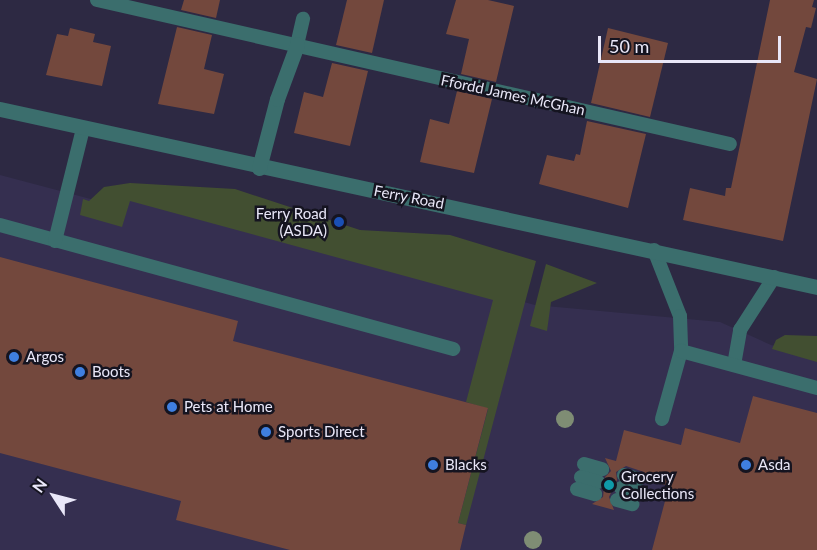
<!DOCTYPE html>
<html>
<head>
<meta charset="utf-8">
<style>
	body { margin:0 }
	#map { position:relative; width:817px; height:550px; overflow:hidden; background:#2d2943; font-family:Lato,sans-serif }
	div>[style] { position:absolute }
	.built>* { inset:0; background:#352f50 }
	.green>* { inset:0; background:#424f31 }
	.building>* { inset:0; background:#73483d }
	.service>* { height:14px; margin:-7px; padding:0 7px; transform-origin:7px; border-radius:7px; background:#3b6e6d }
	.minor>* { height:15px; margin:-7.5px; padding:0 7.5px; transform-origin:7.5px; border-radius:7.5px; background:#3b6e6d }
	.trees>* { width:18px; height:18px; margin:-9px; border-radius:50%; background:#7f8d74 }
	.dots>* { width:16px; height:16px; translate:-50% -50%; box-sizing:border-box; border:3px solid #151420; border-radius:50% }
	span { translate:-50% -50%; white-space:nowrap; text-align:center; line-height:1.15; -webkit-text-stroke:5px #151420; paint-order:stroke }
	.street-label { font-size:15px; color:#e9e7f8 }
	.poi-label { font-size:15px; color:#e9e7f8 }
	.right { translate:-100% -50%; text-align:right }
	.left { translate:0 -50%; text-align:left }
	.north { position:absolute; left:24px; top:466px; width:60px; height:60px; -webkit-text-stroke:4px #151420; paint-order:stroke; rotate:306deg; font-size:16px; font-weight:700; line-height:24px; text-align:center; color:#e9e7f8 }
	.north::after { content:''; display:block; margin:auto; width:21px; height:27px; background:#e9e7f8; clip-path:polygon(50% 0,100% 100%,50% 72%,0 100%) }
	.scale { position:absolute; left:598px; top:36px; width:183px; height:27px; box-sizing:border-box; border:3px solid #e9e7f8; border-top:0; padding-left:8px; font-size:18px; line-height:21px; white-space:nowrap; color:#e9e7f8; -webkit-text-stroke:4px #151420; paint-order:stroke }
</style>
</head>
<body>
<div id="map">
	<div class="built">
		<i style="clip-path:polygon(0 175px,102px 202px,129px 197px,535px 305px,720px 322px,771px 345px,817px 357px,817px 550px,0 550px)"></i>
	</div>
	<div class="green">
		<i style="clip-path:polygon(130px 183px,235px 189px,360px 230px,450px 235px,536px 261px,466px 525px,458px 523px,488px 409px,466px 402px,493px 300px,130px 201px,122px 227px,80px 215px,83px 199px,89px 201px,104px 187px)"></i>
		<i style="clip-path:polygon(546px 264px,597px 283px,551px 302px,547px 331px,530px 326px)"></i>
		<i style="clip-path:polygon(785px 335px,817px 336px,817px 362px,772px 349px,776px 340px)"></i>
	</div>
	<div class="building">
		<i style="clip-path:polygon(184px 0,220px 0,216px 18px,181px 10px)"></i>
		<i style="clip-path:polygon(347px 0,384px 0,372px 53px,336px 45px)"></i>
		<i style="clip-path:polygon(456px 0,488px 0,514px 6px,496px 82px,461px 74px,469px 39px,446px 34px)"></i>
		<i style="clip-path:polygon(770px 0,814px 0,812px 7px,816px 8px,811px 28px,806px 27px,794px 72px,817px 79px,783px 241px,683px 220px,690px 188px,725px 196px,726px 188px,731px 188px)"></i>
		<i style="clip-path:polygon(177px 27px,212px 35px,204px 69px,224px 74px,214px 114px,158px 104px)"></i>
		<i style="clip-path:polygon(70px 28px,95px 34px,93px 42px,111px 46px,102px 86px,46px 75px,57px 34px,68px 36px)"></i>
		<i style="clip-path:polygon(608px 28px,668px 43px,650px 117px,591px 103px)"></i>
		<i style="clip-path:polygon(332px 63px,368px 71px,350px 146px,294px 133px,304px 92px,323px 97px)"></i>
		<i style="clip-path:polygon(457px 91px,492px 99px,474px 173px,420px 162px,430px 119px,449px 124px)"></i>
		<i style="clip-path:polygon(587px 121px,646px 134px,628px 208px,539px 184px,547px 155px,574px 161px,576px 154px,580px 155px)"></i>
		<i style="clip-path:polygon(0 257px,238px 321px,233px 341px,488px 408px,458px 523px,466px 525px,460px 550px,290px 550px,176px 520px,181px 501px,0 453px)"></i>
		<i style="clip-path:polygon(753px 396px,817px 413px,817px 550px,652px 550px,669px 486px,647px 480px,644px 472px,626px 466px,616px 472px,617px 480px,609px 497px,614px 510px,592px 504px,603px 497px,605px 477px,611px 471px,605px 458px,616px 461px,624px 430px,681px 445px,685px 428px,740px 443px)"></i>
	</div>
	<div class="service">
		<i style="left:97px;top:0;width:649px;rotate:12.82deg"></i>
		<i style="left:297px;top:45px;width:27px;rotate:-77deg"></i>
		<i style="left:0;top:225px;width:470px;rotate:15.3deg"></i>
		<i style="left:55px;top:241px;width:115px;rotate:-76deg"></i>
		<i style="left:654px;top:250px;width:71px;rotate:68.5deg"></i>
		<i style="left:680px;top:316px;width:35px;rotate:88deg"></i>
		<i style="left:734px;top:365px;width:36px;rotate:-80deg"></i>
		<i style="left:740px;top:330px;width:63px;rotate:-57.3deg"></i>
		<i style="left:662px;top:419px;width:71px;rotate:-74.4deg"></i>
		<i style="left:681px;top:351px;width:141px;rotate:15.2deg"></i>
		<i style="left:584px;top:464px;width:19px;rotate:16deg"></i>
		<i style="left:624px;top:475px;width:15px;rotate:16deg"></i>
		<i style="left:581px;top:477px;width:18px;rotate:16deg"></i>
		<i style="left:621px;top:488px;width:15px;rotate:16deg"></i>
		<i style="left:577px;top:489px;width:19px;rotate:16deg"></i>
		<i style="left:617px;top:500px;width:16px;rotate:15deg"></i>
	</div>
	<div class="minor">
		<i style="left:0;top:109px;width:836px;rotate:12.29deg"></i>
		<i style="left:259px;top:168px;width:71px;rotate:-75.4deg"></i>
		<i style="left:277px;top:99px;width:58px;rotate:-69.7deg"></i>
	</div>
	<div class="trees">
		<i style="left:565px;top:419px"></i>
		<i style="left:533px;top:540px"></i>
	</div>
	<div class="dots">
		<i style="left:339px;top:222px;background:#1a4fb4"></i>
		<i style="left:14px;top:357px;background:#3f7fe0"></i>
		<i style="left:80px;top:372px;background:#3f7fe0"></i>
		<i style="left:172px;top:407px;background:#3f7fe0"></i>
		<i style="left:266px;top:432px;background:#3f7fe0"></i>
		<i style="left:433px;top:465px;background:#3f7fe0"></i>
		<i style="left:746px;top:465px;background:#3f7fe0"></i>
		<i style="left:609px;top:485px;background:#0f9aa8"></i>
	</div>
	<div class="street-label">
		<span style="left:513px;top:95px;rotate:12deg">Ffordd James McGhan</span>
		<span style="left:409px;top:197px;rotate:11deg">Ferry Road</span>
	</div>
	<div class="poi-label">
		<span class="right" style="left:327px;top:222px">Ferry Road<br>(ASDA)</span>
		<span class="left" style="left:26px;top:357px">Argos</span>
		<span class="left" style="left:92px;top:372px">Boots</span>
		<span class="left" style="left:184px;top:407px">Pets at Home</span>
		<span class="left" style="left:278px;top:432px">Sports Direct</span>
		<span class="left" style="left:445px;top:465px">Blacks</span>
		<span class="left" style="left:758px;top:465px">Asda</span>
		<span class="left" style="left:621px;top:485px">Grocery<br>Collections</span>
	</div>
	<div class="north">N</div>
	<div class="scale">50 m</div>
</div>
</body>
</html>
